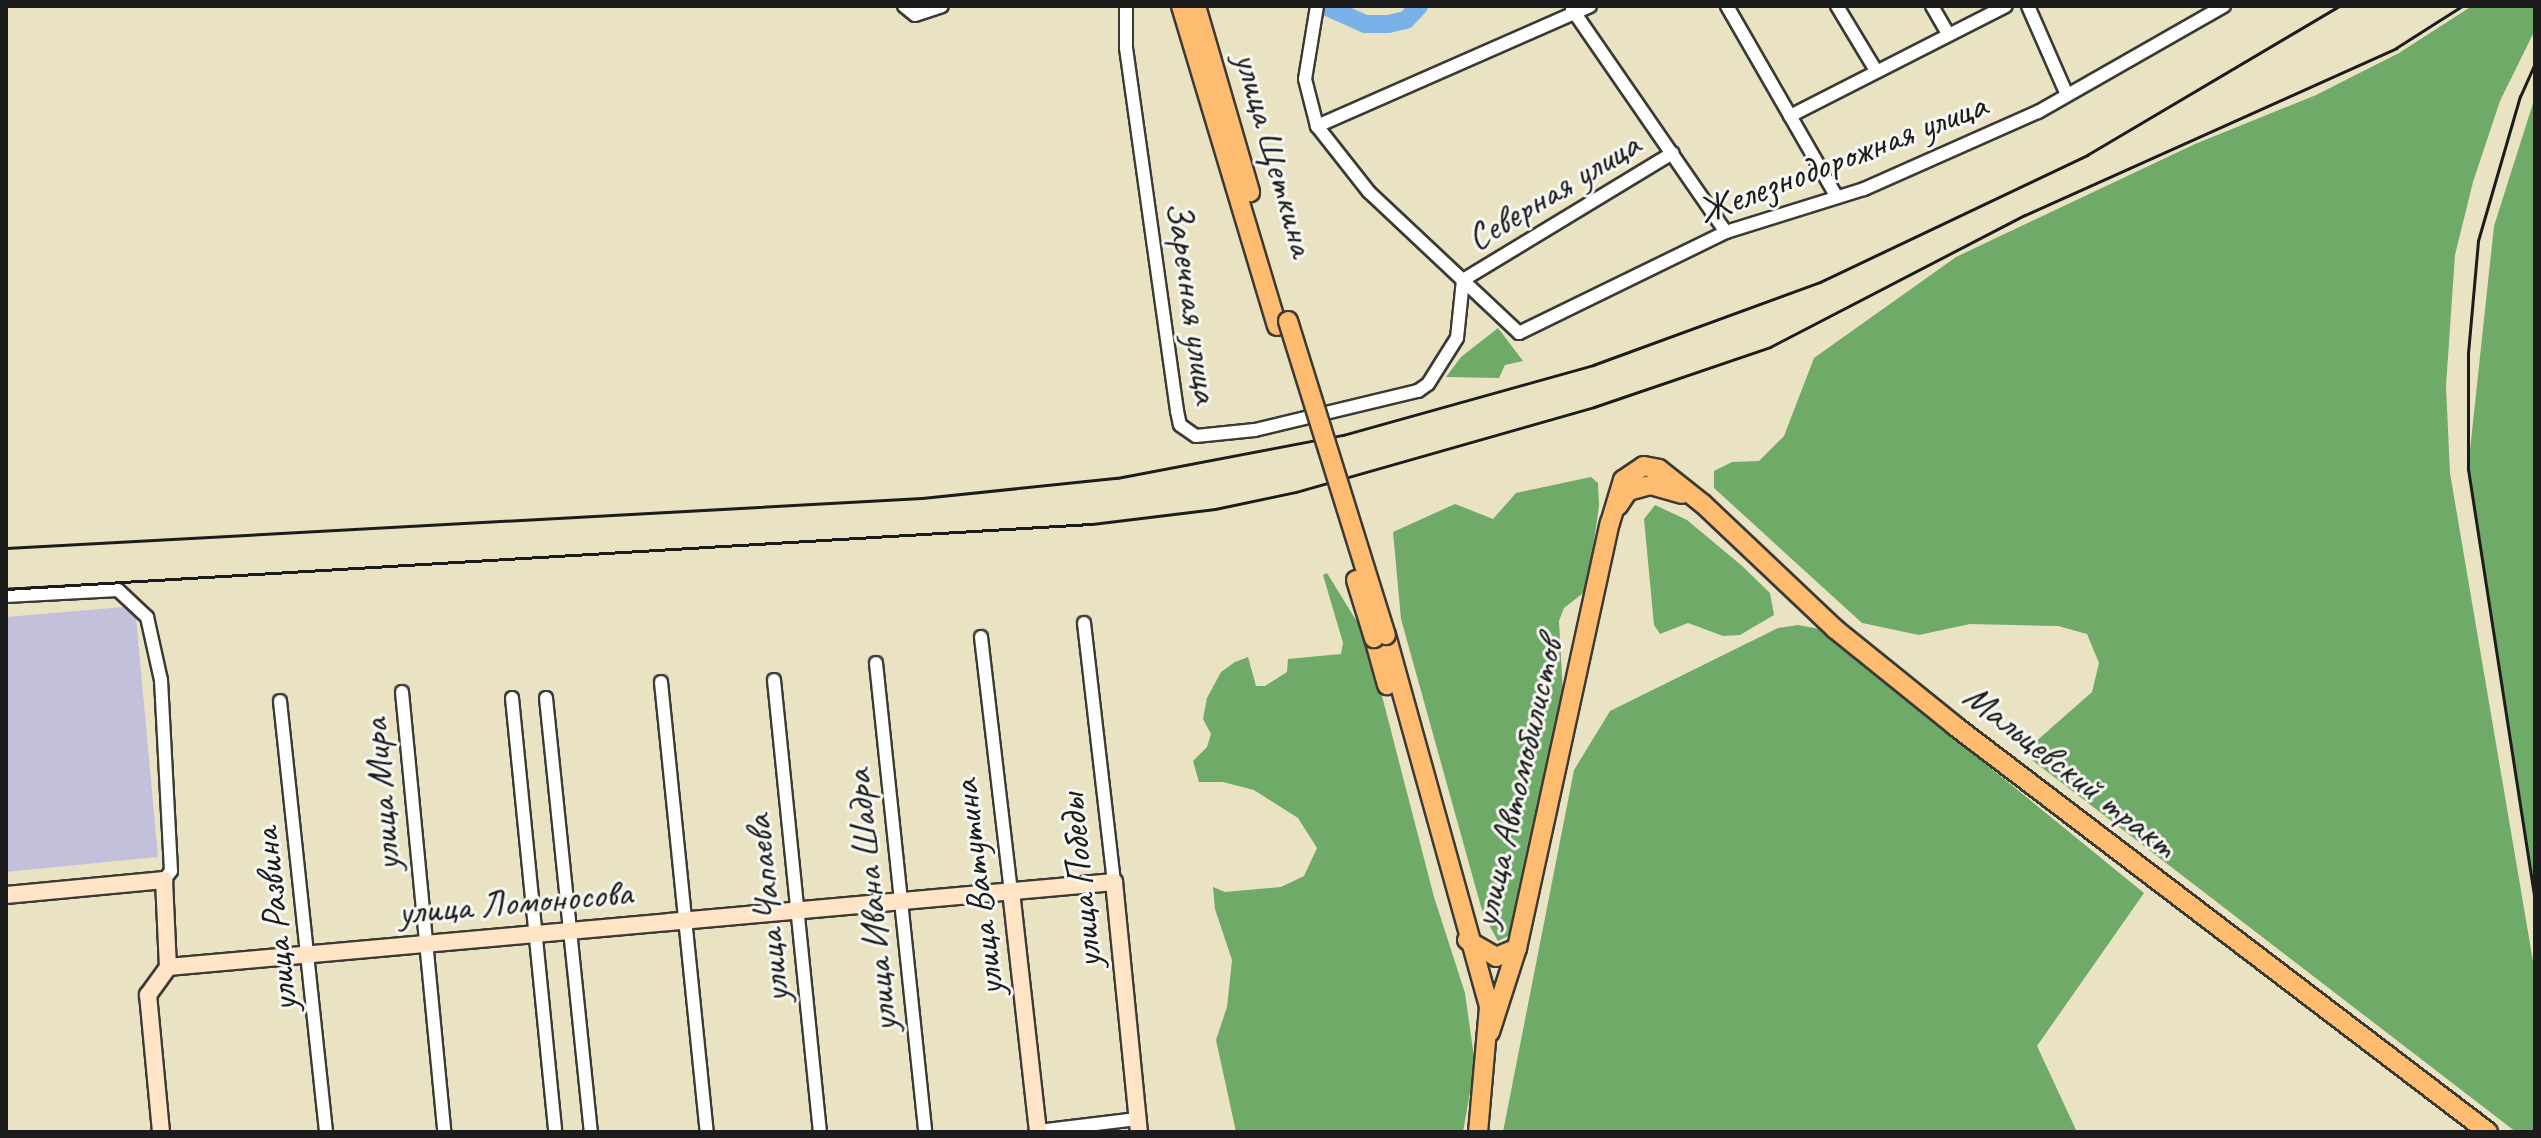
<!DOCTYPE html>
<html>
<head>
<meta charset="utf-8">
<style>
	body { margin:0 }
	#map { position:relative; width:2541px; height:1138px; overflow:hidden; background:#eae3c3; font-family:Caveat,sans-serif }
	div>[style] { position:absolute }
	.industrial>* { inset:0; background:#c3c0db }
	.forest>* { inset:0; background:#70aa69 }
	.river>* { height:18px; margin:-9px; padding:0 9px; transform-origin:9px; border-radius:9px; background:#7bb1e9 }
	.roads { filter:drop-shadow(2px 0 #3b3a35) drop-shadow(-2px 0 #3b3a35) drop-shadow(0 2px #3b3a35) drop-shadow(0 -2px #3b3a35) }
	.street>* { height:12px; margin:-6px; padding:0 6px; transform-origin:6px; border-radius:6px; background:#fff }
	.secondary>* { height:16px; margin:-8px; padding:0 8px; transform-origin:8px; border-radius:8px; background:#ffe4c6 }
	.primary>* { height:18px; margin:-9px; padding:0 9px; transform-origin:9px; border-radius:9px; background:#febc70 }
	.rail>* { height:3px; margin:-1.5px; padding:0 1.5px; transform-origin:1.5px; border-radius:1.5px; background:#1c1c1c }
	.bridges { filter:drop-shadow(2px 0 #3b3a35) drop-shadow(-2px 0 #3b3a35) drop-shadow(0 2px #3b3a35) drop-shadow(0 -2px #3b3a35) }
	.primary-bridge>* { height:18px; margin:-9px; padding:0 9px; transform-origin:9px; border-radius:9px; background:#febc70 }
	span { translate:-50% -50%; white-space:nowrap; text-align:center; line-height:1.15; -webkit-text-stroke:6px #f6f6f2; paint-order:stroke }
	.street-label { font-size:38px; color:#1c1c1c }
	.frame { position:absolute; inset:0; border:8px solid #1c1c1c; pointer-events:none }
</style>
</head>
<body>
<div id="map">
	<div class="industrial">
		<i style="clip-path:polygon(135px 606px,158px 857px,6px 872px,6px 617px)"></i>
	</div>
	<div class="forest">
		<i style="clip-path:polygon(2472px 6px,2535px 6px,2535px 30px,2500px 101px,2473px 182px,2455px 255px,2446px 386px,2450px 473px,2535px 973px,2535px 1132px,2516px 1132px,2032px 760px,2033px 744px,2092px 692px,2099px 663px,2087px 634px,2058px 626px,1970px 624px,1919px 635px,1862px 623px,1714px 488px,1714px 471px,1732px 462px,1759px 461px,1784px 436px,1814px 358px,1956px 257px,2195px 144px,2316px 95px,2399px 53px)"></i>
		<i style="clip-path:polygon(2535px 97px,2535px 895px,2468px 469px,2494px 226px)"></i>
		<i style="clip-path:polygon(1498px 328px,1523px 361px,1505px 365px,1499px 378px,1446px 377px,1461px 357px)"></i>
		<i style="clip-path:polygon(1591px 477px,1598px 483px,1599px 506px,1587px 590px,1564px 608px,1559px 621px,1563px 695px,1514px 933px,1498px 941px,1483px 914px,1401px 619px,1393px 532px,1455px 504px,1493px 519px,1516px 493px)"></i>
		<i style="clip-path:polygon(1655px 505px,1687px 520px,1741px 565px,1770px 593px,1774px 615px,1740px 635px,1723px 636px,1688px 623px,1660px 634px,1654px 625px,1644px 519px)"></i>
		<i style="clip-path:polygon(1327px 573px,1367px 638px,1434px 897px,1465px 993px,1475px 1064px,1463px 1132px,1236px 1132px,1216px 1040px,1227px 1007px,1232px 960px,1215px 909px,1213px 887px,1225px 892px,1281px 887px,1304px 876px,1317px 848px,1298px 818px,1254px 790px,1223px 782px,1199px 782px,1193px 761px,1207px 747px,1211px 734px,1203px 719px,1207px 698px,1221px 672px,1235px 662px,1248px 657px,1256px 686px,1265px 686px,1287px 672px,1288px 659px,1341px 654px,1343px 643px,1323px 575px)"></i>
		<i style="clip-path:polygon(1798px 625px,1820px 629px,2144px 893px,2037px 1046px,2077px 1132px,1503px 1132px,1574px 770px,1610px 711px,1778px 628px)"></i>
	</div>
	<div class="river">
		<i style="left:1325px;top:6px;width:44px;rotate:24.2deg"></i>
		<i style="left:1365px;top:24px;width:23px"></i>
		<i style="left:1388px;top:24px;width:18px;rotate:-13deg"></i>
		<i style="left:1406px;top:20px;width:19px;rotate:-47deg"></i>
	</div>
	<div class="roads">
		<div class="street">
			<i style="left:904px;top:6px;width:14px;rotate:39deg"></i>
			<i style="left:915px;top:15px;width:28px;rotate:-18deg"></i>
			<i style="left:1126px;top:6px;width:42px;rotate:90deg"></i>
			<i style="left:1126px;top:48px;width:367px;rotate:82deg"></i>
			<i style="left:1177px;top:411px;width:14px;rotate:78deg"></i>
			<i style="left:1180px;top:425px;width:19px;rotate:35deg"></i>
			<i style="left:1196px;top:436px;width:59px;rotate:-5.8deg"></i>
			<i style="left:1255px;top:430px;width:168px;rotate:-13.5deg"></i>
			<i style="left:1418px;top:391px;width:12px;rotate:-35deg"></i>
			<i style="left:1428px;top:384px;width:54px;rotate:-57.8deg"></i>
			<i style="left:1457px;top:338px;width:58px;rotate:-84.1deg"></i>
			<i style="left:1463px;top:280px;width:245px;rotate:-31.2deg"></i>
			<i style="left:1317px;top:6px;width:74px;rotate:99.3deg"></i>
			<i style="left:1305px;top:79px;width:49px;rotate:75.7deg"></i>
			<i style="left:1317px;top:126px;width:84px;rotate:51.8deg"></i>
			<i style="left:1369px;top:192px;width:206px;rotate:43.2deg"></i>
			<i style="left:1519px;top:333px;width:230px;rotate:-26deg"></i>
			<i style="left:1726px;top:232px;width:145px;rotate:-17.3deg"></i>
			<i style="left:1864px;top:189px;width:190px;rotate:-23.9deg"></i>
			<i style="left:2038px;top:112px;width:214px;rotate:-29.7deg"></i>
			<i style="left:1727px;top:6px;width:220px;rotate:60.1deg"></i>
			<i style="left:1837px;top:6px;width:74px;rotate:58.9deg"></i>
			<i style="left:1932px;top:6px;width:32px;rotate:60deg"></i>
			<i style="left:2028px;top:6px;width:97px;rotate:66.3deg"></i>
			<i style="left:1572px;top:9px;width:271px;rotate:55.4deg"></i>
			<i style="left:1790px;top:116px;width:242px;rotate:-27deg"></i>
			<i style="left:1317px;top:126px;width:298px;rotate:-23.7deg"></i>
			<i style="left:6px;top:596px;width:112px;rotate:-3.1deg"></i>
			<i style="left:118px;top:590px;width:40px;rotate:43deg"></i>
			<i style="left:147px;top:617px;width:65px;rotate:77.5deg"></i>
			<i style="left:161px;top:680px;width:191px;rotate:87deg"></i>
			<i style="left:171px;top:871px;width:11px;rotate:128deg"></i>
			<i style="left:1084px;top:623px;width:261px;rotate:83.4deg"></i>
			<i style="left:981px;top:637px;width:256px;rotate:83.3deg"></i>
			<i style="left:876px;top:663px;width:472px;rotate:84deg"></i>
			<i style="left:774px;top:680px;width:454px;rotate:84.2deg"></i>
			<i style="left:661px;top:682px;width:452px;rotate:84.2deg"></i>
			<i style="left:402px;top:692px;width:442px;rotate:84.5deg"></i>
			<i style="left:512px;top:698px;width:436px;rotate:84.3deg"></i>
			<i style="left:546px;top:698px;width:436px;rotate:84.1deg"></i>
			<i style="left:280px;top:701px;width:433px;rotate:83.9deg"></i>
			<i style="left:1038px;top:1131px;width:100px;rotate:-6.9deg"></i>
		</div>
		<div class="secondary">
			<i style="left:1011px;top:891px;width:243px;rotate:83.6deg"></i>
			<i style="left:6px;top:895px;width:159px;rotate:-5.4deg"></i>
			<i style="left:164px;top:880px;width:87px;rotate:87.4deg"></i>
			<i style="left:168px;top:967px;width:950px;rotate:-5.13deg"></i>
			<i style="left:1114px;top:882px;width:251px;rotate:84.3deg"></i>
			<i style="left:161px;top:1132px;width:138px;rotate:-95.4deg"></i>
			<i style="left:148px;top:995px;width:34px;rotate:-54deg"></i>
		</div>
		<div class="primary">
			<i style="left:1181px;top:6px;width:334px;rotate:73.3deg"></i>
			<i style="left:1196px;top:6px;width:194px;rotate:73.8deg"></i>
			<i style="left:1618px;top:506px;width:18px;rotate:-56deg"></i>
			<i style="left:1628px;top:491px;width:24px;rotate:-15deg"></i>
			<i style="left:1651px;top:485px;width:32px;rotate:16deg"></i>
			<i style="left:1386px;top:635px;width:386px;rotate:74.5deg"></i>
			<i style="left:1489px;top:1007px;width:125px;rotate:95deg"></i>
			<i style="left:1374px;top:638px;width:49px;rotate:74.5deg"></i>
			<i style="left:1467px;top:940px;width:34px;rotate:30deg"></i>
			<i style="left:1496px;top:957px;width:23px;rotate:-23deg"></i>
			<i style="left:1490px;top:1032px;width:88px;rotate:-72.2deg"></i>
			<i style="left:1517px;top:948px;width:435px;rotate:-77.7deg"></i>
			<i style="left:1610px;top:523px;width:45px;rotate:-73.2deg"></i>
			<i style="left:1623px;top:480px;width:25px;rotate:-34deg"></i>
			<i style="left:1644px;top:466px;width:15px;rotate:11deg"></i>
			<i style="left:1659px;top:469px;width:56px;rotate:38.5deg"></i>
			<i style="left:1703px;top:504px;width:182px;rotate:43.4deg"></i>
			<i style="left:1835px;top:629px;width:154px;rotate:38.9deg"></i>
			<i style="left:1955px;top:726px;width:670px;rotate:37.3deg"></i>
		</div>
	</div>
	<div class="rail">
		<i style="left:2535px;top:63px;width:36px;rotate:114deg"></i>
		<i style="left:2520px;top:96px;width:151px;rotate:106.2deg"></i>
		<i style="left:2478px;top:241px;width:111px;rotate:95.1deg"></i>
		<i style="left:2468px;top:352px;width:117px;rotate:90deg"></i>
		<i style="left:2468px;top:469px;width:440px;rotate:81.2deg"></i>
		<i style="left:6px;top:548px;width:917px;rotate:-3.12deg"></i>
		<i style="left:922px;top:498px;width:196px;rotate:-5.9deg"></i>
		<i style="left:1117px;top:478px;width:230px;rotate:-10.8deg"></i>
		<i style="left:1343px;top:435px;width:260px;rotate:-15.6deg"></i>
		<i style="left:1593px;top:365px;width:242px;rotate:-20.1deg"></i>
		<i style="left:1820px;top:282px;width:296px;rotate:-25.4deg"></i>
		<i style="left:2087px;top:155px;width:293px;rotate:-30.6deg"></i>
		<i style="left:6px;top:589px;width:1088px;rotate:-3.43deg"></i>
		<i style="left:1092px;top:524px;width:124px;rotate:-7deg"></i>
		<i style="left:1215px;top:509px;width:83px;rotate:-11.9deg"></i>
		<i style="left:1296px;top:492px;width:310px;rotate:-15.9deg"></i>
		<i style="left:1594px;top:407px;width:186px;rotate:-18.8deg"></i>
		<i style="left:1770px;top:347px;width:287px;rotate:-27.4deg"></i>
		<i style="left:2025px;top:215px;width:407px;rotate:-24.2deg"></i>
		<i style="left:2396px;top:48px;width:78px;rotate:-32.5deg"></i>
	</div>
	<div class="bridges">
		<div class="primary-bridge">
			<i style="left:1288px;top:321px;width:329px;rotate:72.7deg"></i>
			<i style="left:1356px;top:580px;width:61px;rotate:72.8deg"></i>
		</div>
	</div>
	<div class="street-label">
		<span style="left:1275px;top:154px;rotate:74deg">улица Щеткина</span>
		<span style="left:1842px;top:158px;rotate:-21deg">Железнодорожная улица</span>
		<span style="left:1553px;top:191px;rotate:-31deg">Северная улица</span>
		<span style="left:1193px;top:302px;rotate:82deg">Заречная улица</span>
		<span style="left:2070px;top:770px;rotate:38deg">Мальцевский тракт</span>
		<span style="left:1517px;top:783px;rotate:-77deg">улица Автомобилистов</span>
		<span style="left:381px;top:795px;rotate:-95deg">улица Мира</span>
		<span style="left:1080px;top:881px;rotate:-96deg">улица Победы</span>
		<span style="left:978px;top:888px;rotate:-97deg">улица Ватутина</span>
		<span style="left:871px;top:901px;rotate:-96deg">улица Ивана Шадра</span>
		<span style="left:515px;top:902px;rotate:-5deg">улица Ломоносова</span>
		<span style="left:767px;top:909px;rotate:-96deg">улица Чапаева</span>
		<span style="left:275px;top:920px;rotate:-96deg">улица Развина</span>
	</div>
	<div class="frame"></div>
</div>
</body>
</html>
